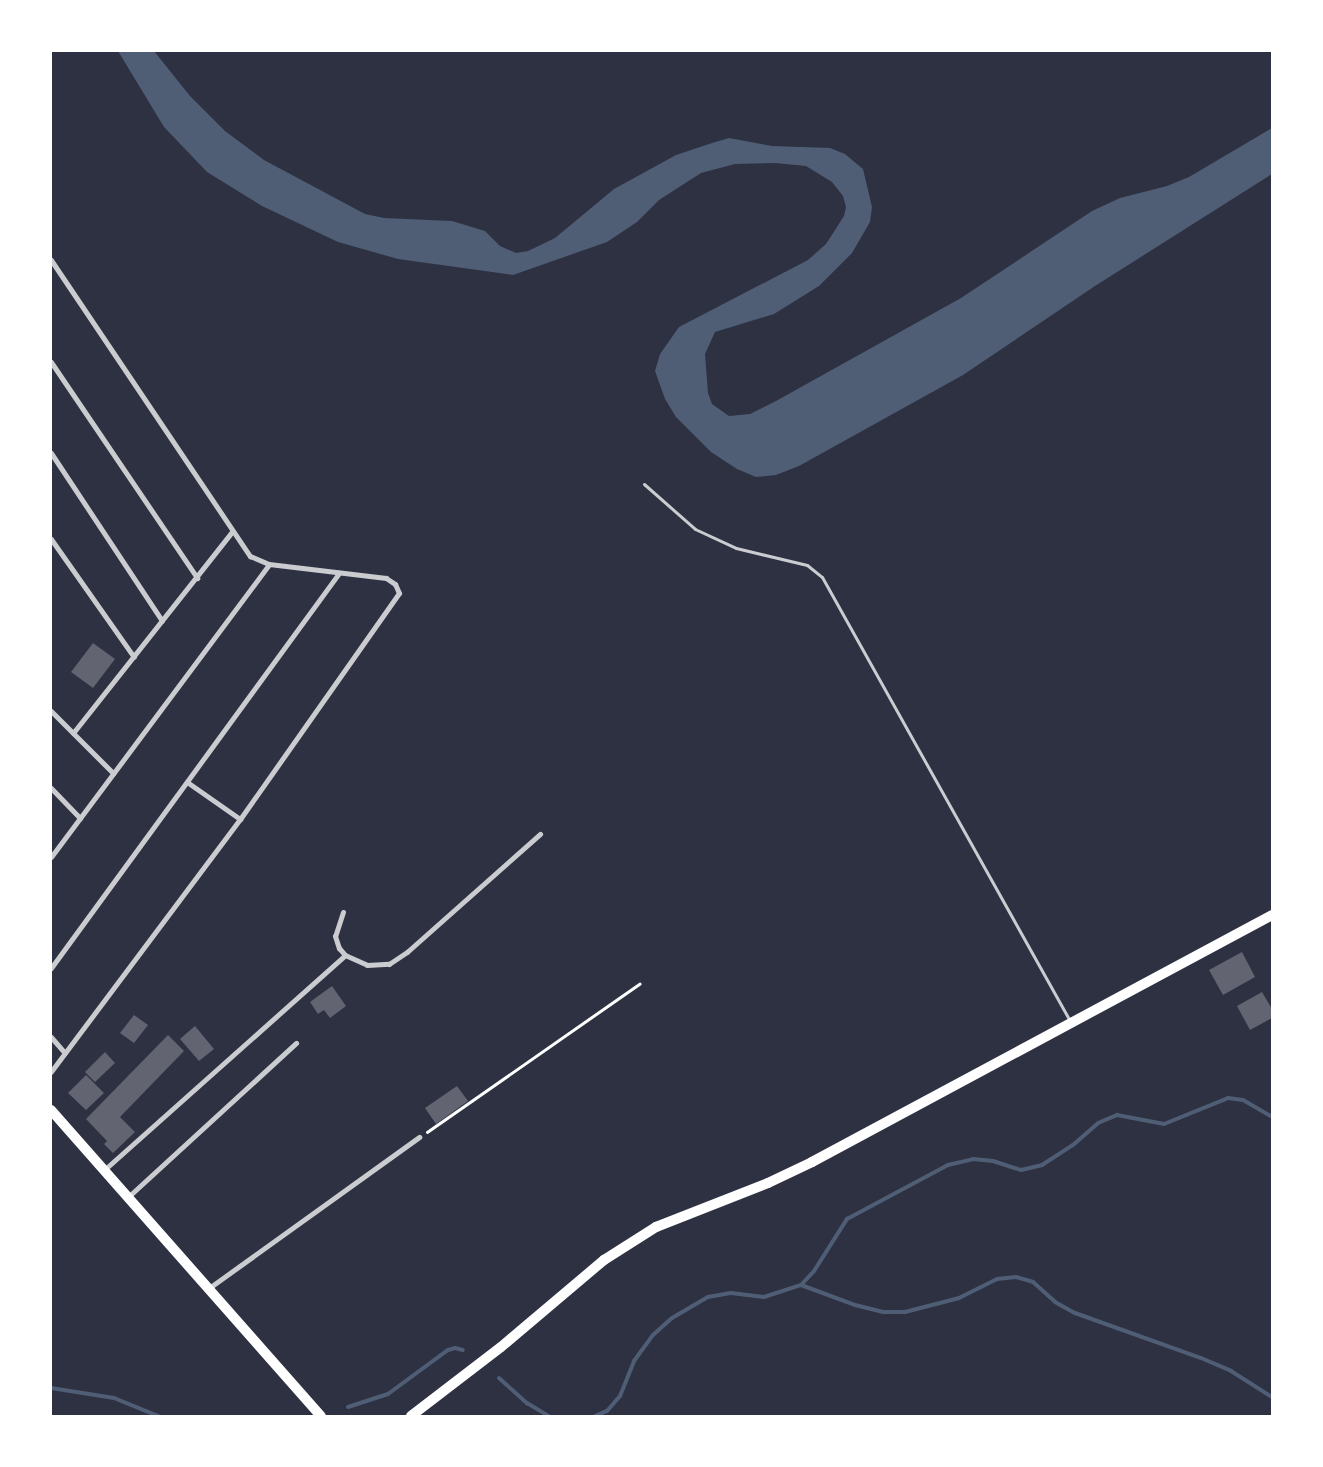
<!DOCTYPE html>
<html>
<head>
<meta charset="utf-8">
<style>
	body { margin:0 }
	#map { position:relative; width:1323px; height:1467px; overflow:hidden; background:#2d3142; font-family:"Fira Sans Condensed",sans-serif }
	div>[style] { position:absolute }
	.water>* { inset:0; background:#4f5d75 }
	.stream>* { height:4px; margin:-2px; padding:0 2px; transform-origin:2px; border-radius:2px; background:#4f5d75 }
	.building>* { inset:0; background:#626471 }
	.path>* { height:2.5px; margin:-1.25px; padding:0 1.25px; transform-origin:1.25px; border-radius:1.25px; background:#fff }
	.service>* { height:3px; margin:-1.5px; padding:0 1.5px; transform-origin:1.5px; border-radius:1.5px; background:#caccd0 }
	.minor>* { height:5px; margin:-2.5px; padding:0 2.5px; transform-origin:2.5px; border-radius:2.5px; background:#caccd0 }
	.primary>* { height:10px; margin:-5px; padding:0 5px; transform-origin:5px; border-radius:5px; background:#fff }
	span { translate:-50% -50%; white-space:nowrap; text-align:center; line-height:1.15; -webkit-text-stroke:4.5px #fff; paint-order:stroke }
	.frame { position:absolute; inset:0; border:52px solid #fff; pointer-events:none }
</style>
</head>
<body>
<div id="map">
	<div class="water">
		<i style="clip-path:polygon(118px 51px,154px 51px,190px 96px,225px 131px,264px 160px,365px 214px,384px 218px,452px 221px,485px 231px,500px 246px,516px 253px,528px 251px,555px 238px,614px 189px,676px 155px,712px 143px,729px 138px,772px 146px,830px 148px,845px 154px,863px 169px,872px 207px,870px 222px,852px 253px,819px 286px,774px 314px,715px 332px,705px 354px,708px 393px,712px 404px,729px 416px,750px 414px,776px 401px,961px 298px,1092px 211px,1120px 198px,1167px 186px,1189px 177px,1272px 128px,1272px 174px,1095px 286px,963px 375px,799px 466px,776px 475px,756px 477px,737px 469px,711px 452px,676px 417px,665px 399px,655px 371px,660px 354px,679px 327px,808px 260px,826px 244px,844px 216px,846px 207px,843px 196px,832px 182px,806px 166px,775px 163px,735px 164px,701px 173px,659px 200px,637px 222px,607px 242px,513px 275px,398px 259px,338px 242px,262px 206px,207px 172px,164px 127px)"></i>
	</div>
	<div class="stream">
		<i style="left:801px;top:1285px;width:58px;rotate:20.3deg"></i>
		<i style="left:855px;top:1305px;width:30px;rotate:14deg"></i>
		<i style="left:884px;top:1312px;width:21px"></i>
		<i style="left:905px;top:1312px;width:56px;rotate:-14.5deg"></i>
		<i style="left:959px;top:1298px;width:42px;rotate:-26.6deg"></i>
		<i style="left:997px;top:1279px;width:19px;rotate:-6deg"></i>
		<i style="left:1016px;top:1277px;width:18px;rotate:16deg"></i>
		<i style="left:1033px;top:1282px;width:30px;rotate:42deg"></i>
		<i style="left:1055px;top:1302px;width:23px;rotate:29deg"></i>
		<i style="left:1075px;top:1313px;width:134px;rotate:19.7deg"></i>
		<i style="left:1201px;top:1358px;width:33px;rotate:23deg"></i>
		<i style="left:1231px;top:1371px;width:49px;rotate:32.4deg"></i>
		<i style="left:499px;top:1378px;width:38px;rotate:42deg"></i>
		<i style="left:527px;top:1403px;width:26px;rotate:31deg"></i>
		<i style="left:51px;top:1388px;width:64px;rotate:9deg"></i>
		<i style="left:114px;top:1398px;width:48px;rotate:22.2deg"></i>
		<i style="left:348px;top:1407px;width:42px;rotate:-18deg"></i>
		<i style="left:388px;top:1394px;width:74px;rotate:-36.3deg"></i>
		<i style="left:448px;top:1350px;width:7px;rotate:-16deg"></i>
		<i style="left:455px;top:1348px;width:8px;rotate:14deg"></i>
		<i style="left:595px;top:1416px;width:13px;rotate:-23deg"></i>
		<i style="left:607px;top:1411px;width:20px;rotate:-49deg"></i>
		<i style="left:620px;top:1396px;width:38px;rotate:-68deg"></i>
		<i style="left:634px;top:1361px;width:32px;rotate:-54deg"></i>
		<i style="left:653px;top:1335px;width:25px;rotate:-42deg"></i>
		<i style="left:672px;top:1318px;width:42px;rotate:-30.3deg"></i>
		<i style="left:708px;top:1297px;width:23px;rotate:-10deg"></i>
		<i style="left:731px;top:1293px;width:33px;rotate:7deg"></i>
		<i style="left:764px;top:1297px;width:39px;rotate:-18deg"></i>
		<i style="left:801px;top:1285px;width:19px;rotate:-47deg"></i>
		<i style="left:814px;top:1271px;width:62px;rotate:-57.6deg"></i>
		<i style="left:847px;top:1219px;width:115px;rotate:-28.1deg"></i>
		<i style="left:948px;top:1165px;width:26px;rotate:-13deg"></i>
		<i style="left:973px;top:1159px;width:20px;rotate:6deg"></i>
		<i style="left:993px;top:1161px;width:29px;rotate:18deg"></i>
		<i style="left:1021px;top:1170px;width:22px;rotate:-13deg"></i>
		<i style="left:1042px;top:1165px;width:37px;rotate:-33deg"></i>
		<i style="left:1073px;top:1145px;width:33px;rotate:-41deg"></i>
		<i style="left:1098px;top:1123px;width:21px;rotate:-23deg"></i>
		<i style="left:1117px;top:1115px;width:48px;rotate:10.8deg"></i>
		<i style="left:1164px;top:1124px;width:69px;rotate:-22.1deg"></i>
		<i style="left:1228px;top:1098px;width:15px;rotate:8deg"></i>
		<i style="left:1243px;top:1100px;width:34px;rotate:30deg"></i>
	</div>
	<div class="building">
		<i style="clip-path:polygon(93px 643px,115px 659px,93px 688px,71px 672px)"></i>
		<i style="clip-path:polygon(1242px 952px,1255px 977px,1223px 995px,1209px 970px)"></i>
		<i style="clip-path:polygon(332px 986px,346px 1006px,330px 1018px,324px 1010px,318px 1014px,310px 1002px)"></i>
		<i style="clip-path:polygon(1262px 992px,1272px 1009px,1272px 1018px,1250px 1030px,1237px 1006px)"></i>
		<i style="clip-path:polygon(134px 1015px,148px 1025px,134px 1043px,120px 1033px)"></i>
		<i style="clip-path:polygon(195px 1026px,214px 1049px,199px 1061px,180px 1039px)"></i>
		<i style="clip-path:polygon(168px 1035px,184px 1051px,120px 1117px,135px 1132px,113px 1153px,104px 1144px,107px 1141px,86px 1119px)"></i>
		<i style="clip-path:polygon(105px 1052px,115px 1063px,95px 1082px,85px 1072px)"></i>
		<i style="clip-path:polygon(86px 1075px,104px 1093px,86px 1110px,68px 1093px)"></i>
		<i style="clip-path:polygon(457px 1086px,468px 1101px,436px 1124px,425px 1108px)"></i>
	</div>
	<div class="path">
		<i style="left:427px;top:1132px;width:259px;rotate:-34.9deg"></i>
	</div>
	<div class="service">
		<i style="left:644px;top:484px;width:68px;rotate:41.4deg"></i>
		<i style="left:695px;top:529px;width:45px;rotate:24.9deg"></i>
		<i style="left:736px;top:548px;width:73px;rotate:13.5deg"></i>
		<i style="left:807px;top:565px;width:19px;rotate:39deg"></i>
		<i style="left:822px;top:577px;width:509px;rotate:60.81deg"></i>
	</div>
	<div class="minor">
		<i style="left:51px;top:260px;width:357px;rotate:56.1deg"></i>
		<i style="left:250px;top:556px;width:21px;rotate:23deg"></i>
		<i style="left:269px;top:564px;width:118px;rotate:6.8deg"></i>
		<i style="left:386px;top:578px;width:11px;rotate:34deg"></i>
		<i style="left:395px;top:584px;width:10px;rotate:66deg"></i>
		<i style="left:399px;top:593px;width:276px;rotate:125.1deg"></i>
		<i style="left:240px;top:819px;width:316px;rotate:126.8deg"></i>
		<i style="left:51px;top:362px;width:261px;rotate:55.9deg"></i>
		<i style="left:51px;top:453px;width:201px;rotate:56.5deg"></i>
		<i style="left:51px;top:539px;width:144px;rotate:54.9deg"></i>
		<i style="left:51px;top:711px;width:88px;rotate:45deg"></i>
		<i style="left:73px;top:733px;width:256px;rotate:-51.7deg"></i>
		<i style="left:187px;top:782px;width:65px;rotate:34.9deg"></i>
		<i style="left:51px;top:788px;width:42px;rotate:46deg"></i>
		<i style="left:51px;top:857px;width:365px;rotate:-53.3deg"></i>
		<i style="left:343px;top:912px;width:25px;rotate:108deg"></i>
		<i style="left:335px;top:936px;width:13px;rotate:72deg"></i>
		<i style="left:339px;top:948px;width:9px;rotate:49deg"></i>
		<i style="left:345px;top:955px;width:24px;rotate:24deg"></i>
		<i style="left:367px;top:965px;width:22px;rotate:-3deg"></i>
		<i style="left:389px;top:964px;width:22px;rotate:-34deg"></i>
		<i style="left:407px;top:952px;width:178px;rotate:-41.6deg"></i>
		<i style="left:51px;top:968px;width:489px;rotate:-53.9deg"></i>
		<i style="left:51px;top:1037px;width:21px;rotate:49deg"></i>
		<i style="left:104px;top:1170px;width:323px;rotate:-41.7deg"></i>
		<i style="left:128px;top:1197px;width:228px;rotate:-42.5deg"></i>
		<i style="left:209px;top:1288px;width:259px;rotate:-35.7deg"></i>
	</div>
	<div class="primary">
		<i style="left:51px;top:1110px;width:408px;rotate:48.6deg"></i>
		<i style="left:411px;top:1416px;width:113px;rotate:-37.5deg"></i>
		<i style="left:501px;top:1347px;width:135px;rotate:-40.2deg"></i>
		<i style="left:604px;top:1260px;width:62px;rotate:-32.4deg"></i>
		<i style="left:656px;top:1227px;width:120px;rotate:-21.4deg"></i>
		<i style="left:768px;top:1183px;width:49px;rotate:-25.5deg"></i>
		<i style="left:812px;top:1162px;width:522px;rotate:-28.23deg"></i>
	</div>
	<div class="frame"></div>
</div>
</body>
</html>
